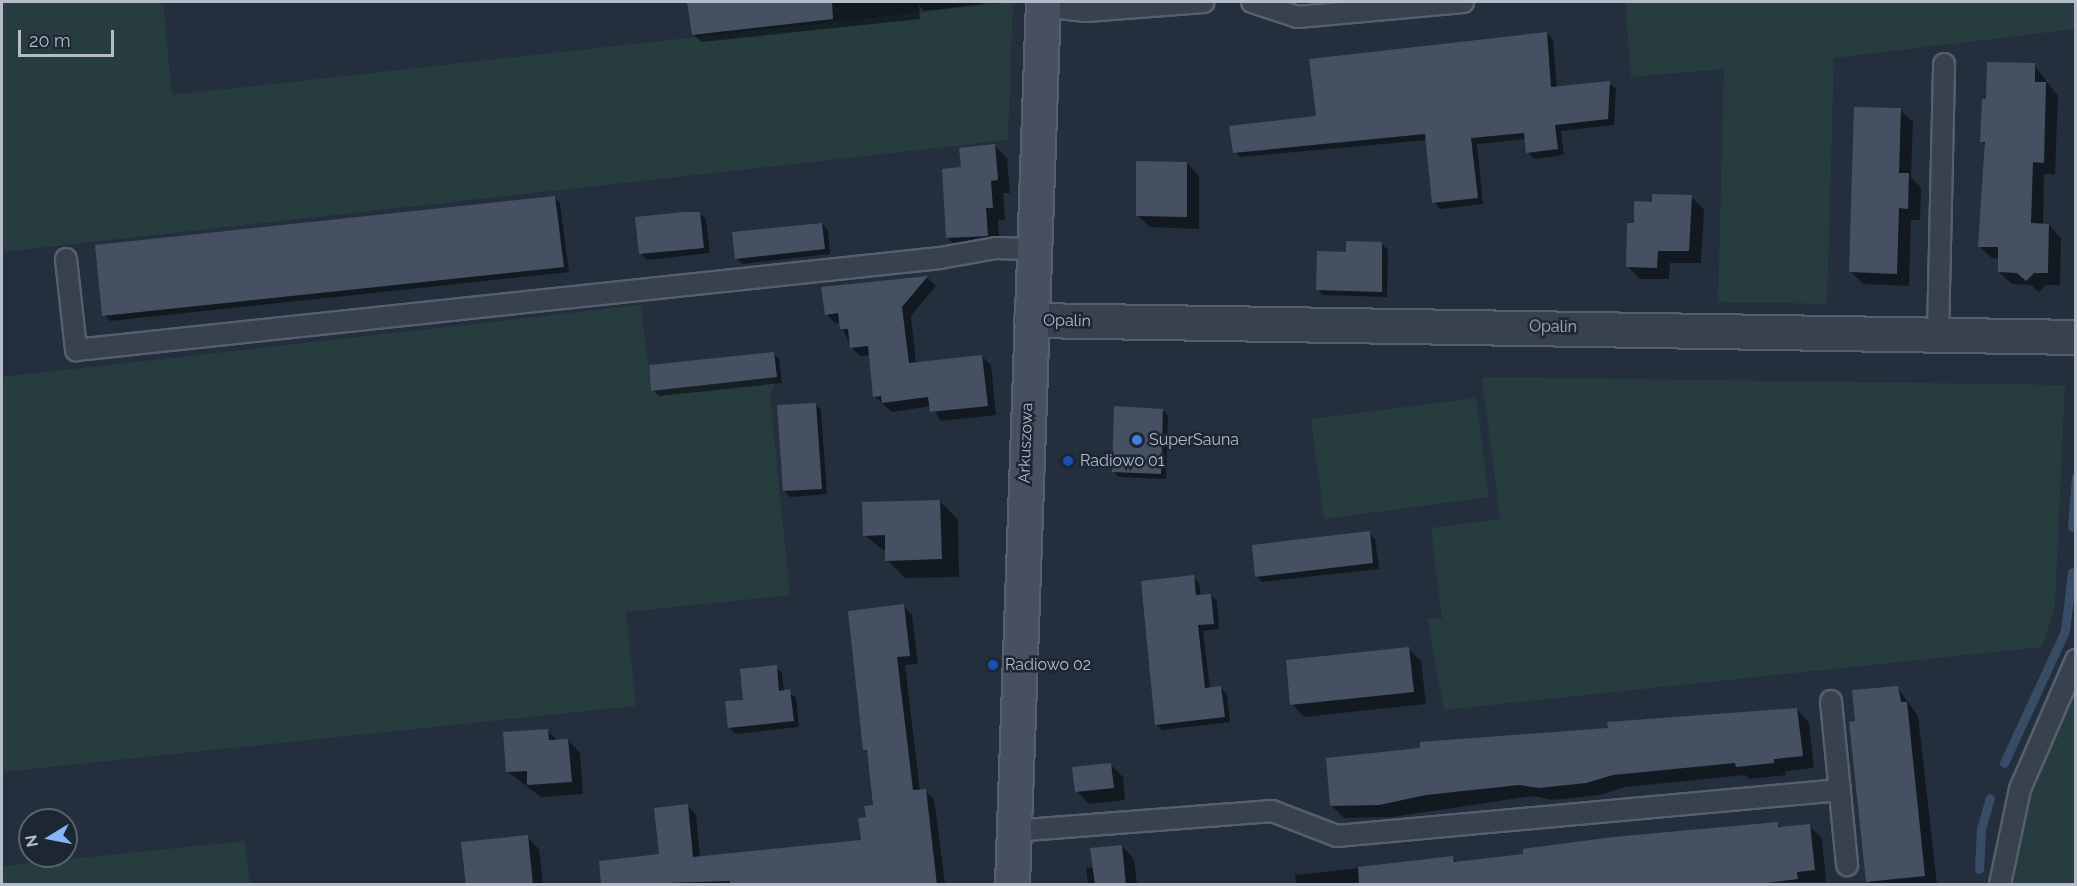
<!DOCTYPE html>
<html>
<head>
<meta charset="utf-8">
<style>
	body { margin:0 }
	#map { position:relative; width:2077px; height:886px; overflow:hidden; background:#242f3e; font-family:Raleway,sans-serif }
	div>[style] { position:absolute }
	.green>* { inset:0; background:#263c3f }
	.shadow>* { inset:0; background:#0007 }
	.stream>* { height:9px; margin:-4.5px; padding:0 4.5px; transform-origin:4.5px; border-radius:4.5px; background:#394c67 }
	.building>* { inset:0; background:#455162 }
	.roads { filter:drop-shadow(2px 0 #565f6c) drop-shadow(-2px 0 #565f6c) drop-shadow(0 2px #565f6c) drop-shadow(0 -2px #565f6c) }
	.lane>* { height:20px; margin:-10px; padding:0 10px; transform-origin:10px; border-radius:10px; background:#38414e }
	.street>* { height:33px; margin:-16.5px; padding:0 16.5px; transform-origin:16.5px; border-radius:16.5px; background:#38414e }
	.secondary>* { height:33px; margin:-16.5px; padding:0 16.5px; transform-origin:16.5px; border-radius:16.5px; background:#465061 }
	.dots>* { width:16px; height:16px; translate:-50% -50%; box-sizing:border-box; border:3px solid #1d2633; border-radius:50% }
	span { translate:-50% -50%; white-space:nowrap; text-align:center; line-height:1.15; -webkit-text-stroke:5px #1d2633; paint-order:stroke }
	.street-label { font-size:16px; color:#b4bcc9 }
	.poi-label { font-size:16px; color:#b4bcc9 }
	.left { translate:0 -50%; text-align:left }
	.frame { position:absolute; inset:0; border:3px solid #b4bcc9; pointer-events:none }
	.north { position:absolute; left:18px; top:808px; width:60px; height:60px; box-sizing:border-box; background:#1d2633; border:2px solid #59626f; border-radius:50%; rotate:260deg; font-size:16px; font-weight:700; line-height:24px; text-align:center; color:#b4bcc9 }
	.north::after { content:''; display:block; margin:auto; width:21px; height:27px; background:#8ab4f8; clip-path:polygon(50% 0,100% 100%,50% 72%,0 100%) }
	.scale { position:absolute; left:18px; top:30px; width:96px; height:27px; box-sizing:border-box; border:3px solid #b4bcc9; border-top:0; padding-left:8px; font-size:18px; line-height:21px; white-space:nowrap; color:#b4bcc9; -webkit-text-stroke:4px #1d2633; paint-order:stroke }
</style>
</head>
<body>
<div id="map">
	<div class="green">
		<i style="clip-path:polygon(2px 2px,163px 2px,172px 95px,1013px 2px,1008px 140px,2px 252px)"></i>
		<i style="clip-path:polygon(1625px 2px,2075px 2px,2075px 29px,1834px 58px,1827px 304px,1718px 302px,1724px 69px,1631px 77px)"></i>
		<i style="clip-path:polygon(641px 305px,651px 391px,777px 377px,770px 395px,790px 595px,626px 612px,636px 706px,2px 772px,2px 377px)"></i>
		<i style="clip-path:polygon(1482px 377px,2065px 385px,2055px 606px,2042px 647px,1444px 710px,1427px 618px,1442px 619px,1431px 528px,1500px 519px)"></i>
		<i style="clip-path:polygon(1476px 398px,1489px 497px,1324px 519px,1311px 419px)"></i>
		<i style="clip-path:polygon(2075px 679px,2075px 884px,2009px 884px,2025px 812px)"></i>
		<i style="clip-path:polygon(245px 841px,250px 884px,2px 884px,2px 866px)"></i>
	</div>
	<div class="shadow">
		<i style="clip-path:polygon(689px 2px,984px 2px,984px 4px,924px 11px,919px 5px,920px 19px,701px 42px,693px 34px)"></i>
		<i style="clip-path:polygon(1547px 33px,1553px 40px,1557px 88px,1609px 83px,1616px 89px,1614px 125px,1561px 131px,1564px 155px,1534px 159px,1527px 152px,1526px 139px,1477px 144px,1483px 204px,1440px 209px,1434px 202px,1427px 140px,1240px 157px,1234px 150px)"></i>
		<i style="clip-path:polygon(2034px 65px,2058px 96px,2055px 174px,2044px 174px,2043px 225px,2049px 225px,2061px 238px,2060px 285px,2046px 285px,2039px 292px,2031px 285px,2012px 284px,1999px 272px,1999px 259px,1992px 258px,1979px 246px,1986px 146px,1982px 142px,1987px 100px)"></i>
		<i style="clip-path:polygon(1900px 110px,1913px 122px,1911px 177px,1921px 187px,1920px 220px,1911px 220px,1909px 286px,1863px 284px,1851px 272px)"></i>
		<i style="clip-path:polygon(995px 146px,1007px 158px,1010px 193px,1003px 193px,1005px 220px,998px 220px,1000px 248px,960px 250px,948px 238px,962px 169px)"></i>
		<i style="clip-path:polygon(1187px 163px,1199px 176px,1199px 229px,1150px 227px,1137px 215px)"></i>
		<i style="clip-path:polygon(554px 197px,560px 203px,569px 272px,110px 321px,104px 315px)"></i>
		<i style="clip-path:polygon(1691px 197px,1704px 209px,1701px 263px,1670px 263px,1669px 279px,1640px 279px,1627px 266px,1636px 224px)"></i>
		<i style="clip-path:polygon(700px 213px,706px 219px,710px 253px,647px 260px,641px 254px)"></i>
		<i style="clip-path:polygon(822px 224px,828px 230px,830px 254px,742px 264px,736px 258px)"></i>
		<i style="clip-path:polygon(1382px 244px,1388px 250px,1387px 297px,1323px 295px,1317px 289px,1347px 253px)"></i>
		<i style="clip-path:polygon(927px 277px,936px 286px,911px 316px,916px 364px,982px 356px,991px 365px,996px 415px,941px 421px,931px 406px,892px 412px,875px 397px,871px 355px,860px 356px,851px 347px,840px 323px,835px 323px,826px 314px,823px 289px)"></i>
		<i style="clip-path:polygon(773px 353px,779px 359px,782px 383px,659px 396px,653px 390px)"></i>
		<i style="clip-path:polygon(815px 404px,821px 410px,827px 494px,790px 497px,784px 491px)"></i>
		<i style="clip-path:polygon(1163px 410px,1168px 416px,1166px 479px,1119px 477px,1113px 471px)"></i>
		<i style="clip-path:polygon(940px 501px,958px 520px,959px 577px,905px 578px,887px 560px,887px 553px,864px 535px)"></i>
		<i style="clip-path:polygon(1369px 533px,1375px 539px,1379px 569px,1262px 582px,1257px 576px)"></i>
		<i style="clip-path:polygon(1193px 577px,1199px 583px,1201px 596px,1211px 595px,1217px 601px,1219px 629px,1203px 631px,1210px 689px,1221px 688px,1227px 694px,1230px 722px,1162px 730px,1156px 724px)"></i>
		<i style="clip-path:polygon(903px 606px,912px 615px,918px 664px,905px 665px,920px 791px,925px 791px,934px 799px,945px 884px,603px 884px,661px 855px,687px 806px,696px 814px,700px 858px,862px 841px,867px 818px,875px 806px,869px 754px,864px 749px)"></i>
		<i style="clip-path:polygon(1408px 648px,1421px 661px,1426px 704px,1304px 717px,1292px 704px)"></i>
		<i style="clip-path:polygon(776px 667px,782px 673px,784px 692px,796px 697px,799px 727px,736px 734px,730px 728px,744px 701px)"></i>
		<i style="clip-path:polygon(1897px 687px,1918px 716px,1937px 884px,1871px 884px,1868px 881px)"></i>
		<i style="clip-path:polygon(1797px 710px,1809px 722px,1814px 768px,1785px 771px,1786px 775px,1750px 779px,1745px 775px,1626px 787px,1599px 795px,1553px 800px,1533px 796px,1392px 817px,1344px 818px,1332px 806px,1609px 730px)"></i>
		<i style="clip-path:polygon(547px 730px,558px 741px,568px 740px,580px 753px,583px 794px,541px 797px,508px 772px)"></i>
		<i style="clip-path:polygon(1111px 765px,1123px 777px,1125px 800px,1089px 804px,1077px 791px)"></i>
		<i style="clip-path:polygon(1777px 823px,1782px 828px,1809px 826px,1822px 838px,1826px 882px,1296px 884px,1295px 875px,1453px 858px,1458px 863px)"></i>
		<i style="clip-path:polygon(527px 837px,539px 849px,543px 884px,467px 884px)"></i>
		<i style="clip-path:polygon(1122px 846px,1134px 859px,1137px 884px,1088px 884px,1086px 868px,1094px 867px)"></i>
	</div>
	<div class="stream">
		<i style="left:2072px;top:527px;width:50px;rotate:-85.4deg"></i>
		<i style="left:2004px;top:763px;width:145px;rotate:-65.2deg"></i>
		<i style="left:2065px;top:631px;width:59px;rotate:-83.2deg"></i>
		<i style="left:1979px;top:869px;width:40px;rotate:-87.1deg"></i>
		<i style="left:1981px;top:829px;width:32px;rotate:-74deg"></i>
	</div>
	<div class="building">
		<i style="clip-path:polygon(687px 2px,832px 2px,833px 19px,692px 35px)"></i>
		<i style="clip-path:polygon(1547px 32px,1551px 87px,1610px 81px,1608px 119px,1555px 125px,1558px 149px,1526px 153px,1524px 133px,1471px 138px,1478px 198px,1432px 203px,1425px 134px,1233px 153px,1229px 126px,1316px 116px,1309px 59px)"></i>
		<i style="clip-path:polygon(1987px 62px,2035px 63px,2035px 82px,2046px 82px,2044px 163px,2033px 162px,2031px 223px,2049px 224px,2048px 273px,2034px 273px,2026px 281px,2017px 273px,1998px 272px,1998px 247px,1978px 247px,1985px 142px,1980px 142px,1982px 99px,1986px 99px)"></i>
		<i style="clip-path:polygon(1854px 107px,1901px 108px,1899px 173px,1909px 173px,1908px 209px,1899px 208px,1897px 274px,1849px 272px)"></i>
		<i style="clip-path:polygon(995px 144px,998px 180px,991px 181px,993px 208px,986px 208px,988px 236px,946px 238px,942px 169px,961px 167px,959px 148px)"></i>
		<i style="clip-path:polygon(1136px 161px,1187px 162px,1187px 217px,1136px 216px)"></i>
		<i style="clip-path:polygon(1652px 194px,1692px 195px,1689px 251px,1658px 251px,1657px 268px,1626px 267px,1627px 223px,1634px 223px,1634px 201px,1652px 202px)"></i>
		<i style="clip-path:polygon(555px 196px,564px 267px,102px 316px,95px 245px)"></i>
		<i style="clip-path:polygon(685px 212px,700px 212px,704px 248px,639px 254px,635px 217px)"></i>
		<i style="clip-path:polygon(822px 223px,825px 249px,735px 259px,732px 232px)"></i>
		<i style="clip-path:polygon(1346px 241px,1382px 242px,1382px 292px,1316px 290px,1317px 251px,1346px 252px)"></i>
		<i style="clip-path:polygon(928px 276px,902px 307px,909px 363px,982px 355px,988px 406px,930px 412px,928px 397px,882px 403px,881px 396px,873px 397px,868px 346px,850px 348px,848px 329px,840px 329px,838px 313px,825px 315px,821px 287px)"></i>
		<i style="clip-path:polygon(774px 352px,777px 377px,651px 391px,649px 365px)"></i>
		<i style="clip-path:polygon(816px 403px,822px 489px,783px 491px,777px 405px)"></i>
		<i style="clip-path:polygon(1114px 406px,1163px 409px,1161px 474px,1112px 472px)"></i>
		<i style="clip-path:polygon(940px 500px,942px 559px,885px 561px,885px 535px,863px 536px,862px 502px)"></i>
		<i style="clip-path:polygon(1370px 531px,1373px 563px,1255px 577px,1252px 545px)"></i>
		<i style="clip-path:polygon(1194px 575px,1196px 595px,1211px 594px,1214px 624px,1198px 625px,1205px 688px,1221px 686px,1225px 717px,1155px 725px,1141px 581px)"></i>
		<i style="clip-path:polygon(904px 604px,910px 656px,897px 657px,913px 790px,926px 789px,937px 885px,730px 885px,730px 881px,601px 885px,599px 861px,659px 854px,654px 808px,688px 804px,693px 857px,861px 840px,858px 818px,866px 817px,864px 806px,873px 805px,867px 750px,863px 750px,848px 611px)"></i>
		<i style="clip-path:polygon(1409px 647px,1414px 692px,1290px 705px,1286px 660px)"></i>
		<i style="clip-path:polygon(777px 665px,779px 691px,790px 689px,794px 721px,728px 728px,725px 701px,743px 700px,740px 669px)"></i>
		<i style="clip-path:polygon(1898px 686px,1901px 702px,1907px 702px,1925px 876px,1866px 882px,1849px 722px,1855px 721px,1852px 690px)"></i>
		<i style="clip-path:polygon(1797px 708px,1803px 756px,1774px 759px,1774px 763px,1736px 767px,1735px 763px,1613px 775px,1586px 783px,1539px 788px,1519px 785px,1426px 795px,1379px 805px,1330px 806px,1326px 758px,1420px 748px,1420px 742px,1608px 728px,1607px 722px)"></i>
		<i style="clip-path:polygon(548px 729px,549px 740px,568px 739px,572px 782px,527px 785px,527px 771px,506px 772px,503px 732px)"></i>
		<i style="clip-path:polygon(1111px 763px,1114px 788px,1075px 792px,1072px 767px)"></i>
		<i style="clip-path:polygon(1778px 822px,1778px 827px,1810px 824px,1815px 870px,1797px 872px,1798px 879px,1751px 885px,1359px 885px,1358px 867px,1453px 856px,1454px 862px,1523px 854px,1523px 849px,1613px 837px)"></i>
		<i style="clip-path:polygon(528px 835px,533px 885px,466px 885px,461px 842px)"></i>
		<i style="clip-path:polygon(1122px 845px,1126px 885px,1095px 885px,1090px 848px)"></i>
	</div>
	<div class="roads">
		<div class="lane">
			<i style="left:1252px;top:2px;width:48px;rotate:18.1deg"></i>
			<i style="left:1298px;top:17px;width:166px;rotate:-5.2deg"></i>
			<i style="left:1042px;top:6px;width:44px;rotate:6.5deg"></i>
			<i style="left:1086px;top:11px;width:118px;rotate:-4.4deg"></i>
			<i style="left:66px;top:259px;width:92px;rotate:83.7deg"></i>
			<i style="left:76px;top:350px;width:869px;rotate:-6.08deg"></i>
			<i style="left:940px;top:258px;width:57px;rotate:-10.1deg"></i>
			<i style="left:996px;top:248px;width:38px;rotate:2deg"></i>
			<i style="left:1938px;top:334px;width:270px;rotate:-88.7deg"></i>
			<i style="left:1831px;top:701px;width:165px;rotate:84.4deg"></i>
			<i style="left:1013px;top:831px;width:260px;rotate:-4.4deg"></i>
			<i style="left:1272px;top:811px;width:70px;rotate:21deg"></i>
			<i style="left:1337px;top:836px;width:505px;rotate:-5.23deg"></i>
			<i style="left:2000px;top:884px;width:97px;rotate:-78.1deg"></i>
			<i style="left:2020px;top:789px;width:141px;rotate:-66.5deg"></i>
		</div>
		<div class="street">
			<i style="left:1031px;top:320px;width:1045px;rotate:0.93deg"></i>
		</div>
		<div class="secondary">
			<i style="left:1012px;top:884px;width:883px;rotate:-87.99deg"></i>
		</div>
	</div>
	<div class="dots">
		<i style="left:1137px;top:440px;background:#3f7fe0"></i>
		<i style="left:1068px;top:461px;background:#1a4fb4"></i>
		<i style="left:993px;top:665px;background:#1a4fb4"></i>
	</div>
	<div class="street-label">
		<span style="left:1067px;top:321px;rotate:1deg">Opalin</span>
		<span style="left:1553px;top:327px;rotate:1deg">Opalin</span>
		<span style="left:1026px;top:443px;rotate:-88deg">Arkuszowa</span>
	</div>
	<div class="poi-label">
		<span class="left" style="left:1149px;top:440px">SuperSauna</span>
		<span class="left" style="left:1080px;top:461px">Radiowo 01</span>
		<span class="left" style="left:1005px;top:665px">Radiowo 02</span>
	</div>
	<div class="frame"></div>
	<div class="north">N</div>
	<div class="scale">20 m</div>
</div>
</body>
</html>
